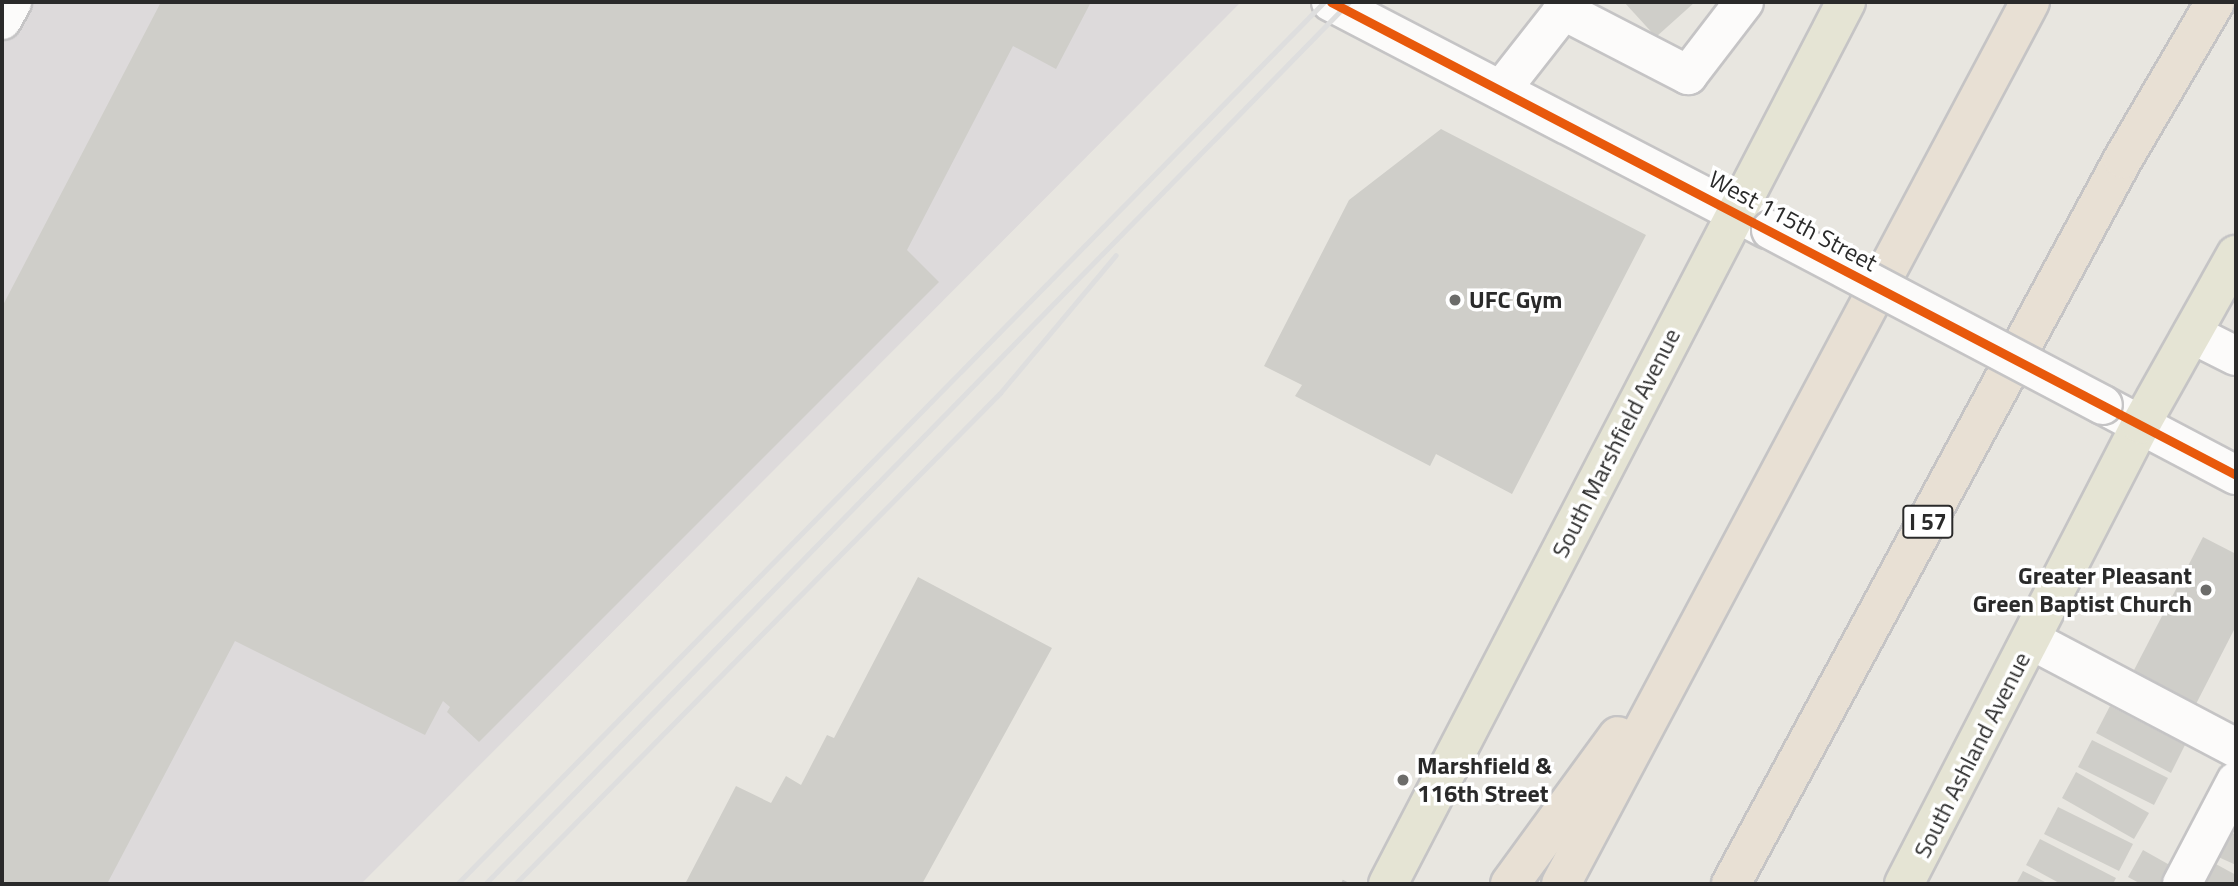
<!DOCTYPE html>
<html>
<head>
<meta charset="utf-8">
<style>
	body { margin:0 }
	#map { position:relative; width:2238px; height:886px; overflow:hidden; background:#e8e6e0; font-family:"Titillium Web",sans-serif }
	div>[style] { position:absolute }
	.industrial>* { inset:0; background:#dddadb }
	.building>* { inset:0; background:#cfcec9 }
	.path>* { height:4.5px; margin-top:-2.25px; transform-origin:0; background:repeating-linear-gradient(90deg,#c8c8c7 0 5px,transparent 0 8.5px) }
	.roads { filter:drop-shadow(2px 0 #c5c4c5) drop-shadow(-2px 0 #c5c4c5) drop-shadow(0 2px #c5c4c5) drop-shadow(0 -2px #c5c4c5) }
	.minor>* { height:38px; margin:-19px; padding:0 19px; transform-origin:19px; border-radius:19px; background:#fcfbfa }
	.major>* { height:38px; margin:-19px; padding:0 19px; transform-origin:19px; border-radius:19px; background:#e5e4d4 }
	.highway>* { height:38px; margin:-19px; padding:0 19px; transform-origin:19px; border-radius:19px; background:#e8e0d4 }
	.rail>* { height:5px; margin:-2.5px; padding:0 2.5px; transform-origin:2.5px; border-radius:2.5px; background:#dedede }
	.bridges { filter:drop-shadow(2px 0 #c5c4c5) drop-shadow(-2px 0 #c5c4c5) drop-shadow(0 2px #c5c4c5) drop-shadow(0 -2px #c5c4c5) }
	.minor-bridge>* { height:38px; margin:-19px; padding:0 19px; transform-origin:19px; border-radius:19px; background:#fcfbfa }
	.cycleway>* { height:9px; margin:-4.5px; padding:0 4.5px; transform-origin:4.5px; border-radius:4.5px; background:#e8590c }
	.dots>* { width:19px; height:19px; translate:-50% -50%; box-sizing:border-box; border:4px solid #fff; border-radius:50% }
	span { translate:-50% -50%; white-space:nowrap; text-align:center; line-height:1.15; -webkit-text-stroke:7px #fff; paint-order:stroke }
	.shield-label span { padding:2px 5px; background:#fff; border:2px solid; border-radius:5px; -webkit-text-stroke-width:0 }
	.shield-label { font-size:23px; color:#2a2a2a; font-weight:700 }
	.street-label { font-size:24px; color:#2a2a2a }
	.poi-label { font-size:24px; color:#2a2a2a; font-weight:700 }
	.left { translate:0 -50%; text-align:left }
	.right { translate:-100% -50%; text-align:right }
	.frame { position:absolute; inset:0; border:4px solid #2a2a2a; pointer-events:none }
</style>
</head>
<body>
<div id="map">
	<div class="industrial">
		<i style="clip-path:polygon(2px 2px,1241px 2px,361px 884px,2px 884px)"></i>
	</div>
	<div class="building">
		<i style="clip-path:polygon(161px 2px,1091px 2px,1056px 69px,1013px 46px,907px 250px,939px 282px,479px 742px,447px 712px,450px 707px,443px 701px,425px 735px,235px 641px,107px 884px,2px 884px,2px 307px)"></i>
		<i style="clip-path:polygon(1624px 2px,1695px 2px,1656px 37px)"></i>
		<i style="clip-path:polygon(1441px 129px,1646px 235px,1512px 494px,1436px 454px,1430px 466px,1295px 396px,1302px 385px,1264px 366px,1349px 200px)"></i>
		<i style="clip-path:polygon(2203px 537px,2236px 554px,2236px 626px,2196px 704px,2133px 672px)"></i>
		<i style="clip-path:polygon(918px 577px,1052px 648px,922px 884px,685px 884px,736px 786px,771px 803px,786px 776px,801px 785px,827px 735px,834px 738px)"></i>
		<i style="clip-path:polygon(2110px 706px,2185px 745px,2171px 773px,2096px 733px)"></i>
		<i style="clip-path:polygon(2092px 740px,2168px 778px,2154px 805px,2078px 767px)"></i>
		<i style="clip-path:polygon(2076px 772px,2149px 813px,2134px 839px,2062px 798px)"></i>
		<i style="clip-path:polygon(2058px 807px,2133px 844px,2119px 871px,2044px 834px)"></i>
		<i style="clip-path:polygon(2229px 831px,2236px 835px,2236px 865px,2216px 856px)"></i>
		<i style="clip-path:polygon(2040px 839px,2116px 878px,2113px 884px,2061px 884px,2026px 865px)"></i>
		<i style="clip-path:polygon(2143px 850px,2175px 868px,2166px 884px,2141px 884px,2128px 877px)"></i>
		<i style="clip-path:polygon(2214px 863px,2236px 875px,2236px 884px,2203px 884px)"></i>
		<i style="clip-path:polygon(2023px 871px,2049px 884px,2016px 884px)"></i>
	</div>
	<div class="path">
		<i style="left:1343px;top:884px;width:4px;rotate:-63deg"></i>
	</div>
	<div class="roads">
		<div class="minor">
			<i style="left:1331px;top:2px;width:492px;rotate:27.5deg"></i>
			<i style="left:1562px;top:10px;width:142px;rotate:27.3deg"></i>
			<i style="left:1688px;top:75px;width:92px;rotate:-52.5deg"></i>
			<i style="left:2px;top:20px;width:21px;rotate:-61deg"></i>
			<i style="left:1501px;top:90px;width:112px;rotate:-51.9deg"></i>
			<i style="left:2192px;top:334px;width:49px;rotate:26.6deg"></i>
			<i style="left:2103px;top:405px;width:150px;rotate:27.8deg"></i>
			<i style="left:2031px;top:640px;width:232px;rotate:27.8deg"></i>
			<i style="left:2182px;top:884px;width:116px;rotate:-62.3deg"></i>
		</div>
		<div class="major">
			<i style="left:1388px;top:884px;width:994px;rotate:-62.56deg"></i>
			<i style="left:1904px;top:884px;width:517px;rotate:-62.74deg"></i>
			<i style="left:2141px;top:424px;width:194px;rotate:-60.7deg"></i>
		</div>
		<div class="highway">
			<i style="left:1510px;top:884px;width:183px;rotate:-53.9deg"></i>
			<i style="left:1561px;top:884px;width:999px;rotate:-62deg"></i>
			<i style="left:1731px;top:884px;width:824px;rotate:-61.6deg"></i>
			<i style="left:2123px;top:159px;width:182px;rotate:-59.6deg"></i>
		</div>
	</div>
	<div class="rail">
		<i style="left:457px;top:884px;width:1237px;rotate:-45.49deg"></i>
		<i style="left:485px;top:884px;width:1235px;rotate:-45.59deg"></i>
		<i style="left:515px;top:884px;width:690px;rotate:-45.35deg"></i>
		<i style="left:1000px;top:393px;width:180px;rotate:-50deg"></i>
	</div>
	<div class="bridges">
		<div class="minor-bridge">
			<i style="left:1771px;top:230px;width:375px;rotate:27.8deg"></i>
		</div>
	</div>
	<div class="cycleway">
		<i style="left:1331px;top:2px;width:1021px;rotate:27.59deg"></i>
	</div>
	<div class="dots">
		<i style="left:1455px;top:300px;background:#6c6c6a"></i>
		<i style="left:2206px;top:590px;background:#6c6c6a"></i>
		<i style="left:1403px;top:780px;background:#6c6c6a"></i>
	</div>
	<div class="shield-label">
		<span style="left:1928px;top:522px">I 57</span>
	</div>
	<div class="street-label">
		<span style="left:1793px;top:221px;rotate:28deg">West 115th Street</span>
		<span style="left:1616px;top:443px;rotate:-63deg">South Marshfield Avenue</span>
		<span style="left:1972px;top:755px;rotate:-63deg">South Ashland Avenue</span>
	</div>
	<div class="poi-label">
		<span class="left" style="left:1469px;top:300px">UFC Gym</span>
		<span class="right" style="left:2192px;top:590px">Greater Pleasant<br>Green Baptist Church</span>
		<span class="left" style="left:1417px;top:780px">Marshfield &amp;<br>116th Street</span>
	</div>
	<div class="frame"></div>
</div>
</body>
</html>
